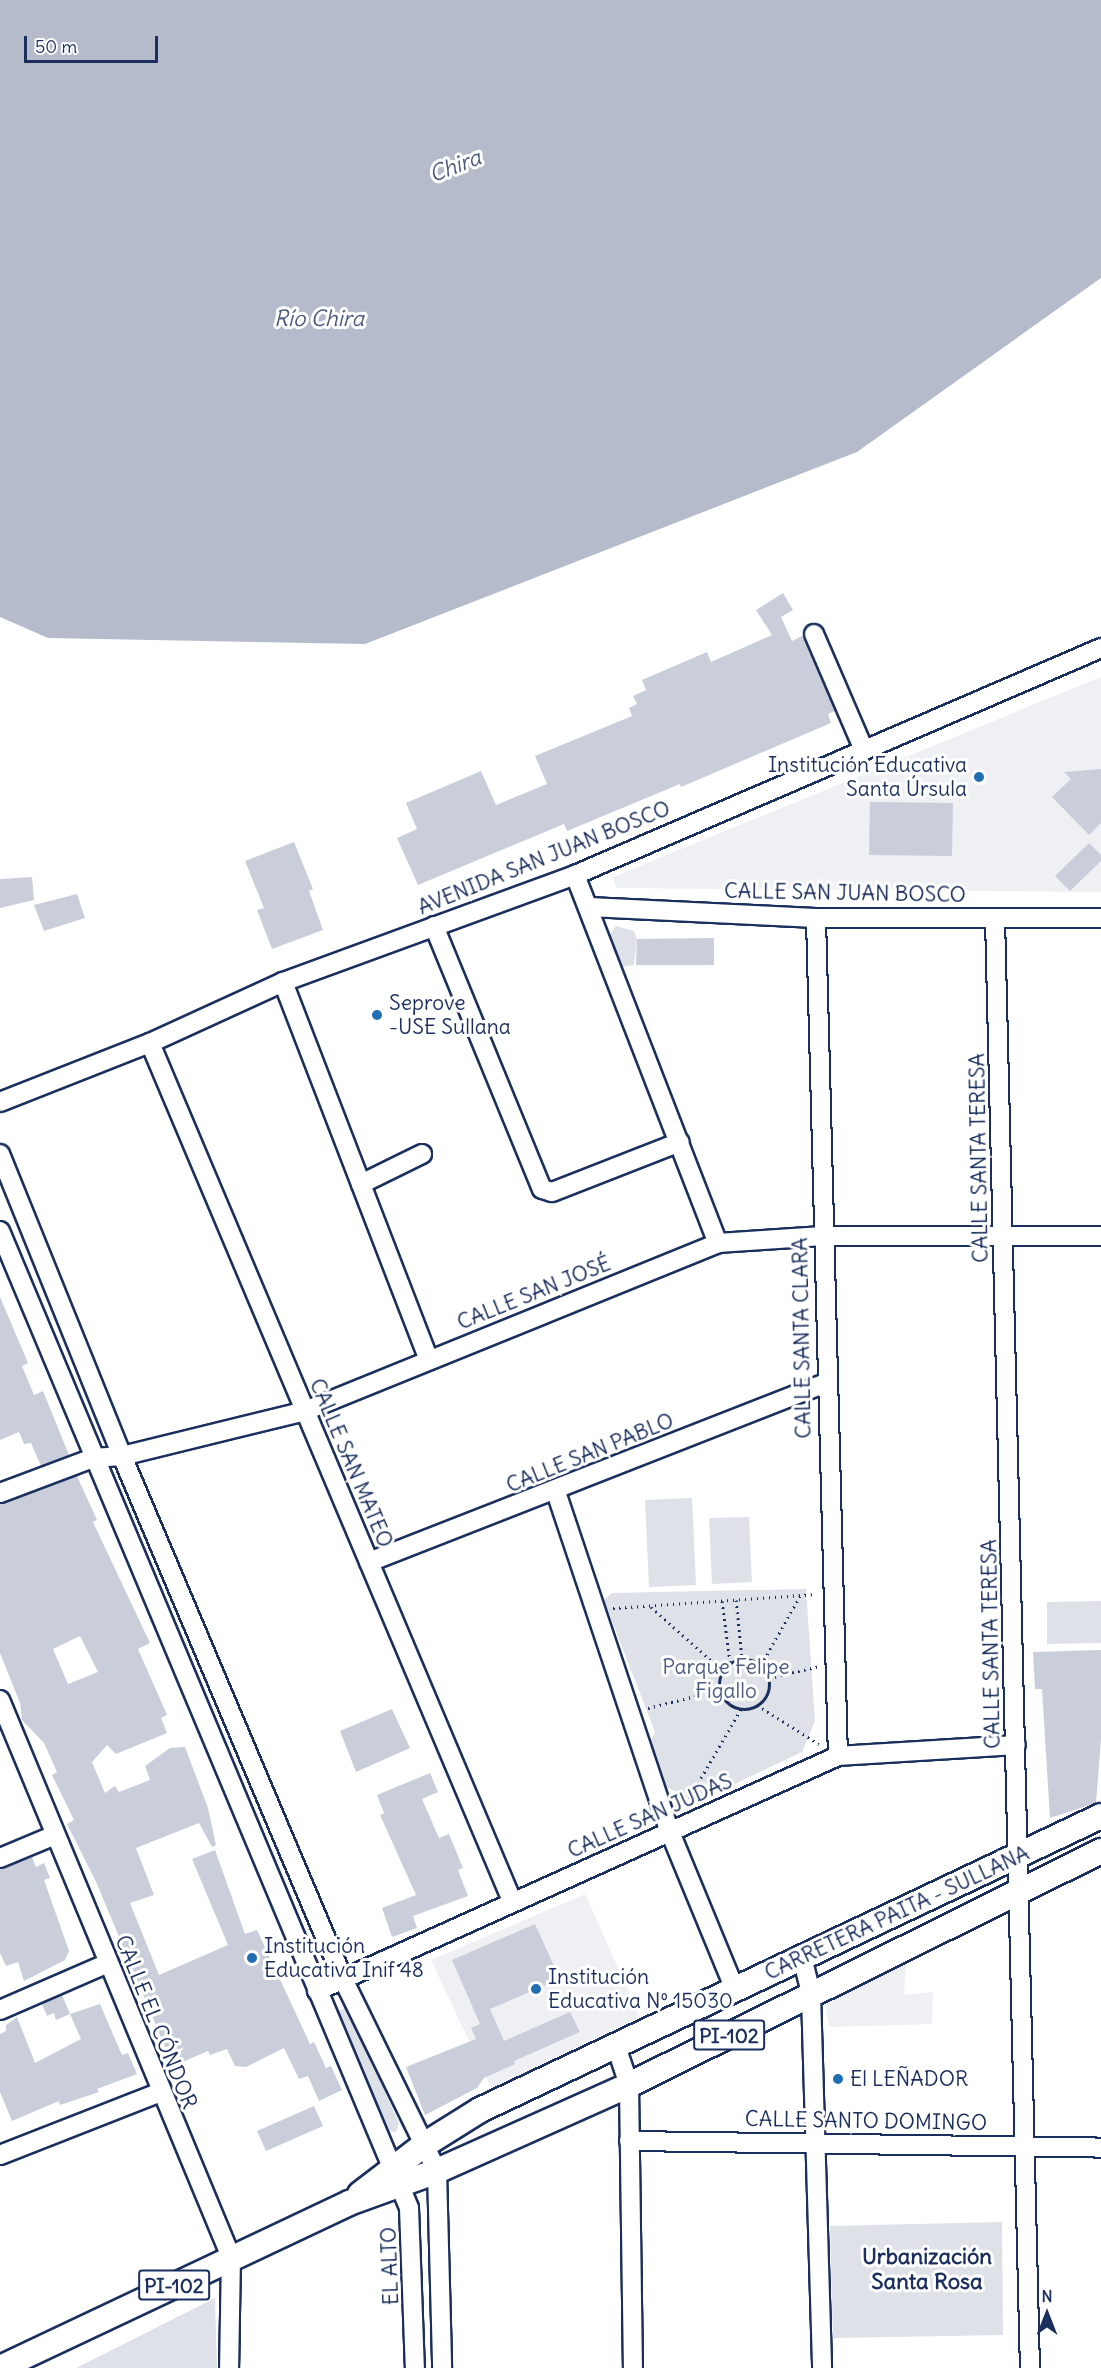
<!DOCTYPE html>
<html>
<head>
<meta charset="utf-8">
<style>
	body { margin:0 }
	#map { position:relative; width:1101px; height:2368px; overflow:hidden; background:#fff; font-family:Delius,sans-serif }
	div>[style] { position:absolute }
	.built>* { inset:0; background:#eff0f4 }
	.green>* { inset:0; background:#dee1e7 }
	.water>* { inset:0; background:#b5bbca }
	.building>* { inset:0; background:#caceda }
	.path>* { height:3px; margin-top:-1.5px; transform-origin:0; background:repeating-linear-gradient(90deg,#1b2f5e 0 1.5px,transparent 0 6px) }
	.path>.ring { margin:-1.5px; padding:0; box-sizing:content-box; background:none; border:3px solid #1b2f5e; border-radius:50% }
	.roads { filter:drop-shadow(2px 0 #1b2f5e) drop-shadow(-2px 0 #1b2f5e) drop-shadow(0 2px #1b2f5e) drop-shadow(0 -2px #1b2f5e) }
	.minor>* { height:18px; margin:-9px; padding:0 9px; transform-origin:9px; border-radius:9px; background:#fff }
	.major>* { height:24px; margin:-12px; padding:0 12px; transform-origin:12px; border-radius:12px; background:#fff }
	.dots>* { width:16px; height:16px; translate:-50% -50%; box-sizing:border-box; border:3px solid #fff; border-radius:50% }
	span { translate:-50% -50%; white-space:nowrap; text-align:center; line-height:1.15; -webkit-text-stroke:6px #fff; paint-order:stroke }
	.shield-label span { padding:2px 4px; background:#fff; border:2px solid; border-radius:4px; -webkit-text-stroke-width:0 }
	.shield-label { font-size:20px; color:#1b2f5e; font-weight:700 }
	.poi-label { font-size:21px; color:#1b2f5e }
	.right { translate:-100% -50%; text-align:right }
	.left { translate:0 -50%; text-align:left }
	.street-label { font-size:21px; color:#1b2f5e }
	.park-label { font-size:21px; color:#4c5c80 }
	.water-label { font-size:22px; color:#49597e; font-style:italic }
	.neighbourhood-label { font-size:22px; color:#1b2f5e; font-weight:700 }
	.north { position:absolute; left:1017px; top:2284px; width:60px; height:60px; -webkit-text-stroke:4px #fff; paint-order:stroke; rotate:0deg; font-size:16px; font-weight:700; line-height:24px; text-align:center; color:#1b2f5e }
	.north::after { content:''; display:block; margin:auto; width:21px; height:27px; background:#1b2f5e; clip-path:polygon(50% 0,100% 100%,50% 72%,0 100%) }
	.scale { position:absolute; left:24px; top:36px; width:134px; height:27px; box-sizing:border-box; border:3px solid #1b2f5e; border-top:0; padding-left:8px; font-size:18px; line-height:21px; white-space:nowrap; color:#1b2f5e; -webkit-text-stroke:4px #fff; paint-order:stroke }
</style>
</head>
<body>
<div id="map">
	<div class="built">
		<i style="clip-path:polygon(1101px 677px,1101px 892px,616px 888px,613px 877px)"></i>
		<i style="clip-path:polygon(585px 1894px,640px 2017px,491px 2088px,431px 1960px)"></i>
		<i style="clip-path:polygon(906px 1961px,904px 1995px,933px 1992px,932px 2024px,829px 2027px,825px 2003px,838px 1991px)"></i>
	</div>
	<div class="green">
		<i style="clip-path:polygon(616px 926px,634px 931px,637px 939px,634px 965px,616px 968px,606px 940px)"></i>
		<i style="clip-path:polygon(692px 1498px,696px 1585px,649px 1587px,645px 1500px)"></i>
		<i style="clip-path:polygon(749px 1517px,752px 1582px,712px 1584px,709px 1518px)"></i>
		<i style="clip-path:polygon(806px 1589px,815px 1721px,802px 1752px,697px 1802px,662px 1785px,648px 1746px,655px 1732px,604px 1600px,612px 1593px)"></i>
		<i style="clip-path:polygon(1101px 1601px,1101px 1643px,1047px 1644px,1047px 1602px)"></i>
		<i style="clip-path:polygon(347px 2007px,399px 2123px,396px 2132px,386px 2131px,334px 2013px)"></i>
		<i style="clip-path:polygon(1002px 2222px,1003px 2335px,833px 2338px,830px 2226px)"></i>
		<i style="clip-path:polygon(215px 2298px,217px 2368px,76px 2368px)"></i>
	</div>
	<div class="water">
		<i style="clip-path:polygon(0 0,1101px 0,1101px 278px,857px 452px,365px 644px,48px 638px,0 617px)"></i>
	</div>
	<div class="building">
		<i style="clip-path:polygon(783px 593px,793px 610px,781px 617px,792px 641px,802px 636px,835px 711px,828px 714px,831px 723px,681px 787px,680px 784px,567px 831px,564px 824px,418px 885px,397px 838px,417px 829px,406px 803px,481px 771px,496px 805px,547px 784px,535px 756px,632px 716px,629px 708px,637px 704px,633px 696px,646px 690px,642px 680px,707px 652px,711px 662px,772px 635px,756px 610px)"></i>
		<i style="clip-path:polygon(1101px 769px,1101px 823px,1089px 835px,1052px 797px,1071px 779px,1064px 772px)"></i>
		<i style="clip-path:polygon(870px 802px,953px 803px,952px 856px,869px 855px)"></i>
		<i style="clip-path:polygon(294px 842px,313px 889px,309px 891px,323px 930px,272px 949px,257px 910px,264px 908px,245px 861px)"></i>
		<i style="clip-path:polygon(1089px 843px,1101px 855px,1101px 861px,1070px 891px,1055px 876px)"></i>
		<i style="clip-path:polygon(32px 877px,34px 900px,0 908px,0 879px)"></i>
		<i style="clip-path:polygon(77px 894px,85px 918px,44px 931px,34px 905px)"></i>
		<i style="clip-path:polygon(714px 938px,714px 965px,636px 965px,637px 939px)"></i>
		<i style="clip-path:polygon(0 1297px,28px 1363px,22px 1366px,34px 1395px,43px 1391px,69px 1455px,41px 1466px,31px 1443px,24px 1444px,19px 1432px,0 1440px)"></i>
		<i style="clip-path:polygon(evenodd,77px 1476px,97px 1520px,93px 1522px,150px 1643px,138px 1649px,167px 1715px,161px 1718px,167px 1733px,116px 1754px,107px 1745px,92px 1762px,105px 1793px,115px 1786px,119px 1792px,150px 1780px,145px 1766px,170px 1748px,185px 1747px,208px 1808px,216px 1845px,212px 1847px,199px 1823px,136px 1848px,154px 1895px,130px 1903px,159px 1975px,228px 1945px,192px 1859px,215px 1850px,245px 1934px,257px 1930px,310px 2044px,314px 2042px,326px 2068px,331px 2066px,342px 2090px,319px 2101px,308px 2076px,299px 2079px,284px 2048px,246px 2067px,235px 2066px,227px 2049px,210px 2055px,208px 2051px,173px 2066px,97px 1884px,67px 1824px,74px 1820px,52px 1775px,57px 1772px,44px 1743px,22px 1720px,20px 1703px,0 1653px,0 1504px,77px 1476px,80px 1636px,98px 1672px,68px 1684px,53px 1649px,80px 1636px)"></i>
		<i style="clip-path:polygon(1101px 1650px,1101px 1739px,1096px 1803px,1050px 1818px,1042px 1689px,1035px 1689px,1033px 1652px)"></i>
		<i style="clip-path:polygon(392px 1709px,410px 1748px,356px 1772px,340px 1731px)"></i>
		<i style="clip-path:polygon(430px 1773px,438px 1792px,422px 1799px,439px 1838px,449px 1834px,463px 1868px,458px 1870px,468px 1896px,413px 1916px,417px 1928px,392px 1937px,382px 1908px,416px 1895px,380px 1815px,384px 1813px,377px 1795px)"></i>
		<i style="clip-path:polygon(32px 1857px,36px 1867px,44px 1863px,50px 1878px,44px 1880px,69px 1951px,65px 1960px,24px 1981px,18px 1962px,6px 1966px,0 1953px,0 1869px)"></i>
		<i style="clip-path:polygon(535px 1924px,560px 1979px,490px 2009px,504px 2041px,570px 2012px,580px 2032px,514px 2061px,515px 2064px,484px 2078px,477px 2088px,425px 2115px,406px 2067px,476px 2039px,471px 2028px,480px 2024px,452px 1960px)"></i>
		<i style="clip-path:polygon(62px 1995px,70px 2014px,56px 2020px,54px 2013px,47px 2016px,42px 2004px)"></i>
		<i style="clip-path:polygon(100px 2004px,122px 2055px,128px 2053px,137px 2074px,97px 2089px,99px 2092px,60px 2105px,59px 2101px,12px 2121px,0 2092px,0 2034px,6px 2031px,6px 2025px,17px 2017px,35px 2063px,81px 2039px,70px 2014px)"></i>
		<i style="clip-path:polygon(314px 2106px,323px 2126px,266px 2151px,257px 2131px)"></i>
	</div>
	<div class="path">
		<i style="left:736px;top:1600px;width:58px;rotate:84.1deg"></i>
		<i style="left:722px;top:1601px;width:62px;rotate:82.5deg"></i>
		<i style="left:651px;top:1607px;width:95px;rotate:41.6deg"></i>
		<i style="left:613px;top:1608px;width:203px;rotate:-3.9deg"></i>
		<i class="ring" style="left:719px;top:1659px;width:47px;height:47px"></i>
		<i style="left:761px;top:1665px;width:79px;rotate:-60.5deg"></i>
		<i style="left:769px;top:1678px;width:52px;rotate:-13.2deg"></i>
		<i style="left:757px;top:1705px;width:73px;rotate:32.2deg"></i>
		<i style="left:648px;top:1708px;width:73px;rotate:-14.2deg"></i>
		<i style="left:686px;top:1804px;width:110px;rotate:-59.9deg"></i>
	</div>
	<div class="roads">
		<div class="minor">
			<i style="left:814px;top:634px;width:124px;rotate:66.7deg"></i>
			<i style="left:575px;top:875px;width:395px;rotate:68.8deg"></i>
			<i style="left:589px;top:907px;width:227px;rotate:2.8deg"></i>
			<i style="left:816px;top:918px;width:285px"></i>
			<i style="left:816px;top:918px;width:838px;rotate:88.5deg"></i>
			<i style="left:995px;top:918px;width:1450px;rotate:88.62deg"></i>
			<i style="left:434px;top:926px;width:284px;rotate:67.7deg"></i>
			<i style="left:542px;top:1189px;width:10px;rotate:17deg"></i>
			<i style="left:552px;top:1192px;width:137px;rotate:-21.3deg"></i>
			<i style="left:283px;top:982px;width:405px;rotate:68.9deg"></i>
			<i style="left:150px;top:1043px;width:931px;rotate:67.12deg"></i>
			<i style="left:0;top:1102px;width:161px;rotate:-21.5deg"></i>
			<i style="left:150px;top:1043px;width:146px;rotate:-24.6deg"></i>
			<i style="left:283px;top:982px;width:311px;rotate:-20.1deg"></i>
			<i style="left:575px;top:875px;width:573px;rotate:-23.34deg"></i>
			<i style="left:0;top:1154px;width:326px;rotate:68deg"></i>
			<i style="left:122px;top:1456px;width:568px;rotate:67.09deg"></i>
			<i style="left:343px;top:1979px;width:214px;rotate:63.9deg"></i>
			<i style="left:437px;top:2171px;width:197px;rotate:88.5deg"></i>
			<i style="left:361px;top:1184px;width:68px;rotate:-26.2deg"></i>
			<i style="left:0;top:1231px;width:1059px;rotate:67.28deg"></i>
			<i style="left:409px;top:2208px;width:160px;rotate:87.9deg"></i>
			<i style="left:556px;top:1492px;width:359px;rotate:71.5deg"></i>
			<i style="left:670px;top:1832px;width:171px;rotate:67.6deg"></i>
			<i style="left:0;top:1493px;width:99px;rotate:-20.6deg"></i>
			<i style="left:93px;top:1458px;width:29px;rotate:-4deg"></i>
			<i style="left:122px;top:1456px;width:188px;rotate:-13.8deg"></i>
			<i style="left:305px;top:1411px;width:446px;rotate:-22.1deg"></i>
			<i style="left:718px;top:1243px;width:105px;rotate:-3.8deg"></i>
			<i style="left:823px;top:1236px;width:278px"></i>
			<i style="left:369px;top:1562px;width:491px;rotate:-21.4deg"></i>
			<i style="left:0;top:1700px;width:603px;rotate:67.48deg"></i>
			<i style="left:231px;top:2257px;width:111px;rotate:91deg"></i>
			<i style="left:0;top:1858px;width:60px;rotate:-22.7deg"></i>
			<i style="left:802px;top:1957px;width:38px;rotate:76deg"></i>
			<i style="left:811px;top:1994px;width:374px;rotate:88.3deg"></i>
			<i style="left:317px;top:1991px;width:572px;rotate:-24.28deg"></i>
			<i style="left:838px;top:1756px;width:178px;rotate:-3.5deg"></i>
			<i style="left:0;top:2010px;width:118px;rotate:-23.5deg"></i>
			<i style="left:616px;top:2046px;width:41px;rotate:71.6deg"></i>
			<i style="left:629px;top:2085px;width:283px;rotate:89.2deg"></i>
			<i style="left:629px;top:2141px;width:472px;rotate:0.8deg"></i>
			<i style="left:0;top:2155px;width:173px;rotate:-21.4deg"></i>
		</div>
		<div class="major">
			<i style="left:360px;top:2194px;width:81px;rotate:-37.4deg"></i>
			<i style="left:424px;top:2145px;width:66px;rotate:-32deg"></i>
			<i style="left:480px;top:2110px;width:687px;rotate:-25.33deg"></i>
			<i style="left:0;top:2368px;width:386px;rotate:-25.3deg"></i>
			<i style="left:349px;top:2203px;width:94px;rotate:-20deg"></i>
			<i style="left:437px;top:2171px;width:210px;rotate:-24.1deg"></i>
			<i style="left:629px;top:2085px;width:527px;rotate:-26.37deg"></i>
		</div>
	</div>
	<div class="dots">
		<i style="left:979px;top:777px;background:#1f6fb2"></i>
		<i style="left:377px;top:1015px;background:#1f6fb2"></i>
		<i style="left:252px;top:1958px;background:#1f6fb2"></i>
		<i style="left:536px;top:1989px;background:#1f6fb2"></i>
		<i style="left:838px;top:2079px;background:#1f6fb2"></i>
	</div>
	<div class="shield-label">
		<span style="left:729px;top:2035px">PI-102</span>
		<span style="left:174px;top:2285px">PI-102</span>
	</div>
	<div class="poi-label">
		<span class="right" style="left:967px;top:777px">Institución Educativa<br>Santa Úrsula</span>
		<span class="left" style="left:389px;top:1015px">Seprove<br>-USE Sullana</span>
		<span class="left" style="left:264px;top:1958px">Institución<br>Educativa Inif 48</span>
		<span class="left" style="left:548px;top:1989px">Institución<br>Educativa Nº 15030</span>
		<span class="left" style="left:850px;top:2079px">El LEÑADOR</span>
	</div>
	<div class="street-label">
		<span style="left:544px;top:858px;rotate:-22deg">AVENIDA SAN JUAN BOSCO</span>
		<span style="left:845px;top:893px;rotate:1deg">CALLE SAN JUAN BOSCO</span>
		<span style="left:979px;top:1158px;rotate:-91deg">CALLE SANTA TERESA</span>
		<span style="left:534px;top:1293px;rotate:-22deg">CALLE SAN JOSÉ</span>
		<span style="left:802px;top:1338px;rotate:-91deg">CALLE SANTA CLARA</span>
		<span style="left:590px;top:1453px;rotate:-22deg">CALLE SAN PABLO</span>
		<span style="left:351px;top:1463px;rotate:67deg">CALLE SAN MATEO</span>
		<span style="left:991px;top:1644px;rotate:-91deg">CALLE SANTA TERESA</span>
		<span style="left:650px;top:1816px;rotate:-24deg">CALLE SAN JUDAS</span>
		<span style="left:897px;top:1913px;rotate:-25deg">CARRETERA PAITA - SULLANA</span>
		<span style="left:156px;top:2022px;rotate:68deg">CALLE EL CÓNDOR</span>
		<span style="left:866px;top:2121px;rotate:1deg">CALLE SANTO DOMINGO</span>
		<span style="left:390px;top:2266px;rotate:-92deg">EL ALTO</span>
	</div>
	<div class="park-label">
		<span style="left:726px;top:1679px">Parque Felipe<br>Figallo</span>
	</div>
	<div class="water-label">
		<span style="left:455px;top:166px;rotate:-21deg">Chira</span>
		<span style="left:319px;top:319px">Río Chira</span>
	</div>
	<div class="neighbourhood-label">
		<span style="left:927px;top:2269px">Urbanización<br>Santa Rosa</span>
	</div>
	<div class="north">N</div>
	<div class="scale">50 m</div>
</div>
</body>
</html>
